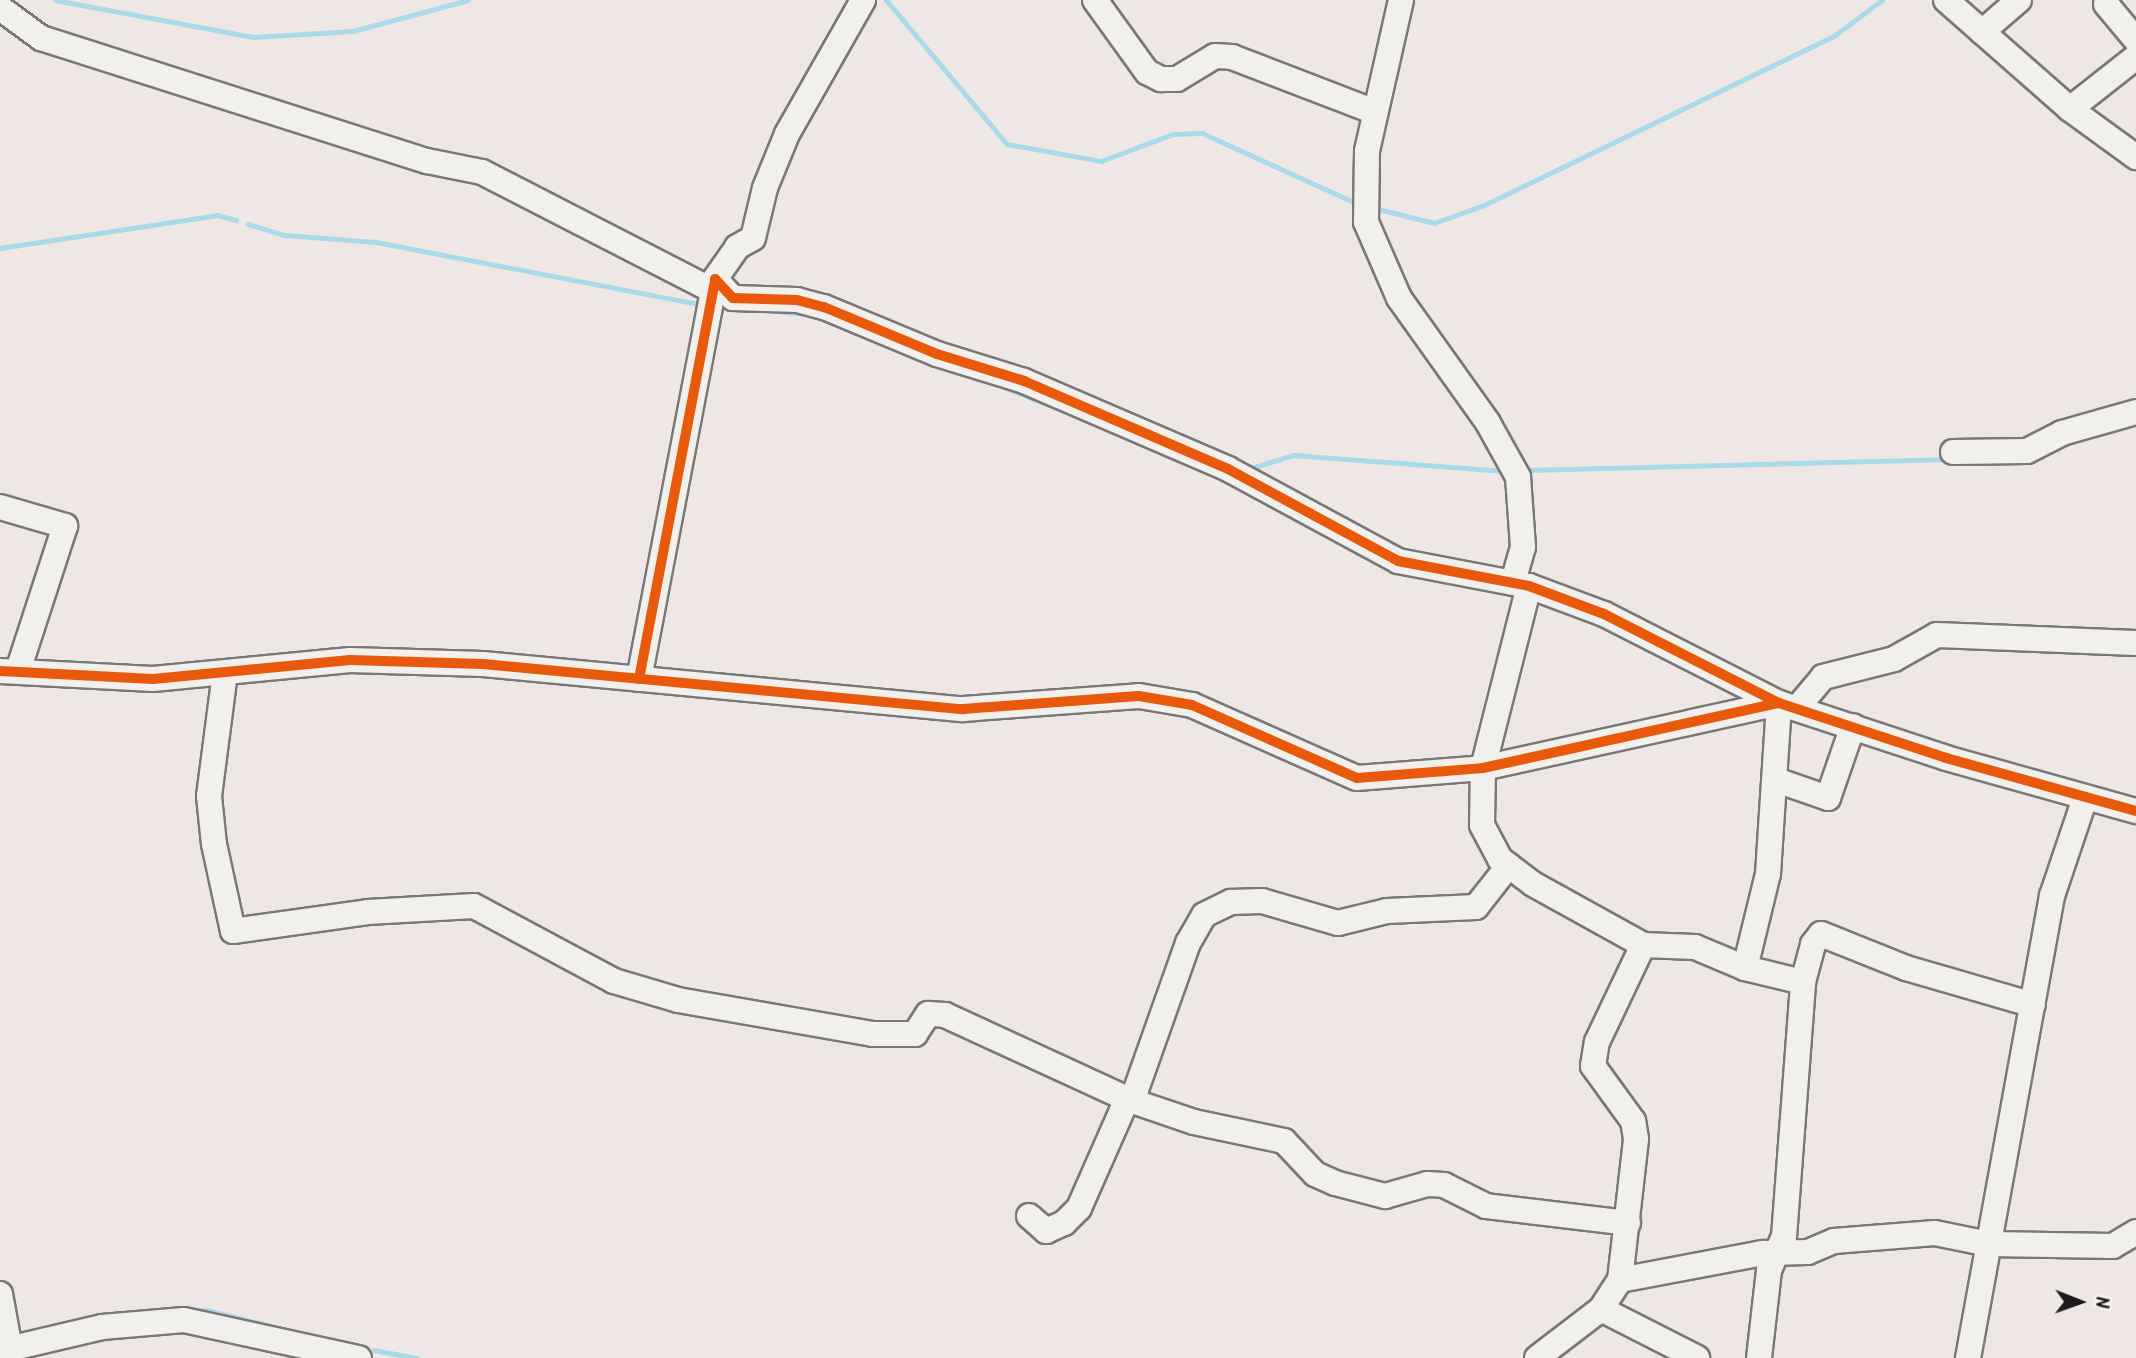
<!DOCTYPE html>
<html>
<head>
<meta charset="utf-8">
<style>
	body { margin:0 }
	#map { position:relative; width:2136px; height:1358px; overflow:hidden; background:#eee7e6; font-family:Kalam,sans-serif }
	div>[style] { position:absolute }
	.stream>* { height:5px; margin:-2.5px; padding:0 2.5px; transform-origin:2.5px; border-radius:2.5px; background:#a8daea }
	.roads { filter:drop-shadow(2px 0 #7a7777) drop-shadow(-2px 0 #7a7777) drop-shadow(0 2px #7a7777) drop-shadow(0 -2px #7a7777) }
	.minor>* { height:24px; margin:-12px; padding:0 12px; transform-origin:12px; border-radius:12px; background:#f1f0ec }
	.cycleway>* { height:10px; margin:-5px; padding:0 5px; transform-origin:5px; border-radius:5px; background:#e8590c }
	span { translate:-50% -50%; white-space:nowrap; text-align:center; line-height:1.15; -webkit-text-stroke:6px #f7f3e8; paint-order:stroke }
	.north { position:absolute; left:2045px; top:1267px; width:70px; height:70px; -webkit-text-stroke:5px #f7f3e8; paint-order:stroke; rotate:91deg; font-size:19px; font-weight:700; line-height:28px; text-align:center; color:#1c1c1c }
	.north::after { content:''; display:block; margin:auto; width:24px; height:32px; background:#1c1c1c; clip-path:polygon(50% 0,100% 100%,50% 72%,0 100%) }
</style>
</head>
<body>
<div id="map">
	<div class="stream">
		<i style="left:55px;top:0;width:200px;rotate:10.6deg"></i>
		<i style="left:252px;top:37px;width:101px;rotate:-3.4deg"></i>
		<i style="left:353px;top:31px;width:119px;rotate:-15.1deg"></i>
		<i style="left:886px;top:0;width:188px;rotate:50deg"></i>
		<i style="left:1007px;top:144px;width:96px;rotate:10.3deg"></i>
		<i style="left:1101px;top:161px;width:77px;rotate:-20.6deg"></i>
		<i style="left:1173px;top:134px;width:29px;rotate:-2deg"></i>
		<i style="left:1202px;top:133px;width:164px;rotate:24.5deg"></i>
		<i style="left:1374px;top:208px;width:62px;rotate:14deg"></i>
		<i style="left:1434px;top:223px;width:53px;rotate:-19.8deg"></i>
		<i style="left:1484px;top:205px;width:389px;rotate:-25.8deg"></i>
		<i style="left:1834px;top:36px;width:60px;rotate:-36.9deg"></i>
		<i style="left:248px;top:224px;width:39px;rotate:17deg"></i>
		<i style="left:285px;top:235px;width:91px;rotate:4.4deg"></i>
		<i style="left:376px;top:242px;width:334px;rotate:10.9deg"></i>
		<i style="left:0;top:248px;width:219px;rotate:-8.6deg"></i>
		<i style="left:217px;top:215px;width:20px;rotate:15deg"></i>
		<i style="left:776px;top:311px;width:28px;rotate:6deg"></i>
		<i style="left:1006px;top:388px;width:46px;rotate:21.6deg"></i>
		<i style="left:1248px;top:469px;width:47px;rotate:-17.3deg"></i>
		<i style="left:1293px;top:455px;width:212px;rotate:4.3deg"></i>
		<i style="left:1529px;top:470px;width:422px;rotate:-1.5deg"></i>
		<i style="left:192px;top:1311px;width:15px;rotate:-4deg"></i>
		<i style="left:207px;top:1310px;width:85px;rotate:14.4deg"></i>
		<i style="left:374px;top:1350px;width:43px;rotate:10.8deg"></i>
	</div>
	<div class="roads">
		<div class="minor">
			<i style="left:1095px;top:0;width:89px;rotate:54.2deg"></i>
			<i style="left:1147px;top:72px;width:16px;rotate:27deg"></i>
			<i style="left:1161px;top:79px;width:16px"></i>
			<i style="left:1177px;top:79px;width:44px;rotate:-31.2deg"></i>
			<i style="left:1215px;top:56px;width:17px;rotate:3deg"></i>
			<i style="left:1232px;top:57px;width:153px;rotate:21deg"></i>
			<i style="left:1401px;top:0;width:155px;rotate:102.7deg"></i>
			<i style="left:1367px;top:151px;width:71px;rotate:90.8deg"></i>
			<i style="left:1366px;top:222px;width:83px;rotate:66.5deg"></i>
			<i style="left:1399px;top:298px;width:153px;rotate:54.5deg"></i>
			<i style="left:1488px;top:423px;width:62px;rotate:60.9deg"></i>
			<i style="left:1518px;top:477px;width:70px;rotate:85.9deg"></i>
			<i style="left:1523px;top:547px;width:37px;rotate:106deg"></i>
			<i style="left:1946px;top:0;width:165px;rotate:41.3deg"></i>
			<i style="left:2070px;top:109px;width:82px;rotate:36deg"></i>
			<i style="left:2106px;top:4px;width:47px;rotate:50.2deg"></i>
			<i style="left:0;top:8px;width:51px;rotate:36.2deg"></i>
			<i style="left:41px;top:38px;width:405px;rotate:17.7deg"></i>
			<i style="left:427px;top:161px;width:56px;rotate:11.3deg"></i>
			<i style="left:482px;top:172px;width:259px;rotate:27.2deg"></i>
			<i style="left:1982px;top:32px;width:49px;rotate:-40.9deg"></i>
			<i style="left:2070px;top:109px;width:84px;rotate:-38.2deg"></i>
			<i style="left:715px;top:279px;width:39px;rotate:-55deg"></i>
			<i style="left:737px;top:247px;width:18px;rotate:-29deg"></i>
			<i style="left:753px;top:238px;width:51px;rotate:-76.5deg"></i>
			<i style="left:765px;top:188px;width:58px;rotate:-67.8deg"></i>
			<i style="left:787px;top:134px;width:154px;rotate:-60.4deg"></i>
			<i style="left:1953px;top:452px;width:74px;rotate:-0.8deg"></i>
			<i style="left:2027px;top:451px;width:39px;rotate:-27deg"></i>
			<i style="left:2062px;top:433px;width:77px;rotate:-15.8deg"></i>
			<i style="left:0;top:507px;width:68px;rotate:16.3deg"></i>
			<i style="left:65px;top:526px;width:152px;rotate:108deg"></i>
			<i style="left:1529px;top:586px;width:188px;rotate:104.2deg"></i>
			<i style="left:1483px;top:768px;width:57px;rotate:91deg"></i>
			<i style="left:1482px;top:825px;width:38px;rotate:62deg"></i>
			<i style="left:1500px;top:859px;width:41px;rotate:37.1deg"></i>
			<i style="left:1533px;top:884px;width:126px;rotate:29deg"></i>
			<i style="left:1643px;top:945px;width:52px;rotate:2.2deg"></i>
			<i style="left:1695px;top:947px;width:54px;rotate:22.8deg"></i>
			<i style="left:1745px;top:968px;width:60px;rotate:13.6deg"></i>
			<i style="left:0;top:671px;width:153px;rotate:3deg"></i>
			<i style="left:153px;top:679px;width:198px;rotate:-5.5deg"></i>
			<i style="left:350px;top:660px;width:133px;rotate:1.7deg"></i>
			<i style="left:483px;top:664px;width:482px;rotate:5.4deg"></i>
			<i style="left:963px;top:709px;width:176px;rotate:-4.2deg"></i>
			<i style="left:1139px;top:696px;width:54px;rotate:9.6deg"></i>
			<i style="left:1192px;top:705px;width:180px;rotate:23.9deg"></i>
			<i style="left:1357px;top:778px;width:126px;rotate:-4.5deg"></i>
			<i style="left:1483px;top:768px;width:303px;rotate:-12.4deg"></i>
			<i style="left:225px;top:673px;width:124px;rotate:97.4deg"></i>
			<i style="left:209px;top:796px;width:48px;rotate:84.1deg"></i>
			<i style="left:214px;top:844px;width:89px;rotate:77.7deg"></i>
			<i style="left:233px;top:931px;width:136px;rotate:-8deg"></i>
			<i style="left:368px;top:912px;width:106px;rotate:-3.2deg"></i>
			<i style="left:474px;top:906px;width:159px;rotate:28.2deg"></i>
			<i style="left:614px;top:981px;width:67px;rotate:16.5deg"></i>
			<i style="left:678px;top:1000px;width:198px;rotate:9.9deg"></i>
			<i style="left:873px;top:1034px;width:42px"></i>
			<i style="left:915px;top:1034px;width:24px;rotate:-57deg"></i>
			<i style="left:928px;top:1014px;width:17px;rotate:3deg"></i>
			<i style="left:945px;top:1015px;width:206px;rotate:24.7deg"></i>
			<i style="left:1132px;top:1101px;width:65px;rotate:18.7deg"></i>
			<i style="left:1194px;top:1122px;width:92px;rotate:11.9deg"></i>
			<i style="left:1284px;top:1141px;width:45px;rotate:46.8deg"></i>
			<i style="left:1315px;top:1174px;width:22px;rotate:24deg"></i>
			<i style="left:1335px;top:1183px;width:52px;rotate:14.6deg"></i>
			<i style="left:1385px;top:1196px;width:44px;rotate:-15.9deg"></i>
			<i style="left:1427px;top:1184px;width:17px;rotate:3deg"></i>
			<i style="left:1444px;top:1185px;width:47px;rotate:26.6deg"></i>
			<i style="left:1486px;top:1206px;width:143px;rotate:6.8deg"></i>
			<i style="left:639px;top:679px;width:407px;rotate:-79.2deg"></i>
			<i style="left:715px;top:279px;width:26px;rotate:47deg"></i>
			<i style="left:733px;top:298px;width:64px;rotate:1.8deg"></i>
			<i style="left:797px;top:300px;width:28px;rotate:15deg"></i>
			<i style="left:824px;top:307px;width:122px;rotate:22.6deg"></i>
			<i style="left:937px;top:354px;width:91px;rotate:17.2deg"></i>
			<i style="left:1024px;top:381px;width:222px;rotate:23.3deg"></i>
			<i style="left:1228px;top:469px;width:193px;rotate:28.4deg"></i>
			<i style="left:1398px;top:561px;width:133px;rotate:10.8deg"></i>
			<i style="left:1529px;top:586px;width:80px;rotate:20.5deg"></i>
			<i style="left:1604px;top:614px;width:196px;rotate:27deg"></i>
			<i style="left:1779px;top:703px;width:176px;rotate:18.2deg"></i>
			<i style="left:1946px;top:758px;width:197px;rotate:15.6deg"></i>
			<i style="left:1798px;top:707px;width:39px;rotate:-50deg"></i>
			<i style="left:1823px;top:677px;width:73px;rotate:-14.2deg"></i>
			<i style="left:1894px;top:659px;width:49px;rotate:-29.2deg"></i>
			<i style="left:1937px;top:635px;width:199px;rotate:2.3deg"></i>
			<i style="left:1776px;top:780px;width:55px;rotate:19.1deg"></i>
			<i style="left:1828px;top:798px;width:76px;rotate:-70.9deg"></i>
			<i style="left:1745px;top:968px;width:97px;rotate:-76.3deg"></i>
			<i style="left:1768px;top:874px;width:171px;rotate:-86.3deg"></i>
			<i style="left:1132px;top:1101px;width:168px;rotate:-70.5deg"></i>
			<i style="left:1188px;top:943px;width:32px;rotate:-60deg"></i>
			<i style="left:1204px;top:915px;width:30px;rotate:-26deg"></i>
			<i style="left:1231px;top:902px;width:31px;rotate:-2deg"></i>
			<i style="left:1262px;top:901px;width:79px;rotate:16.1deg"></i>
			<i style="left:1338px;top:923px;width:50px;rotate:-13.8deg"></i>
			<i style="left:1387px;top:911px;width:89px;rotate:-2.6deg"></i>
			<i style="left:1476px;top:907px;width:53px;rotate:-51.8deg"></i>
			<i style="left:1029px;top:1216px;width:23px;rotate:41deg"></i>
			<i style="left:1046px;top:1231px;width:20px;rotate:-24deg"></i>
			<i style="left:1064px;top:1223px;width:21px;rotate:-45deg"></i>
			<i style="left:1079px;top:1208px;width:119px;rotate:-66.2deg"></i>
			<i style="left:1620px;top:1280px;width:146px;rotate:-10.7deg"></i>
			<i style="left:1763px;top:1253px;width:45px;rotate:-1.3deg"></i>
			<i style="left:1808px;top:1252px;width:28px;rotate:-23deg"></i>
			<i style="left:1834px;top:1241px;width:101px;rotate:-4.5deg"></i>
			<i style="left:1935px;top:1233px;width:55px;rotate:11.5deg"></i>
			<i style="left:1989px;top:1244px;width:124px;rotate:0.9deg"></i>
			<i style="left:2113px;top:1246px;width:27px;rotate:-31deg"></i>
			<i style="left:0;top:1294px;width:56px;rotate:79.7deg"></i>
			<i style="left:1601px;top:1309px;width:108px;rotate:27deg"></i>
			<i style="left:0;top:1351px;width:105px;rotate:-13.2deg"></i>
			<i style="left:102px;top:1327px;width:82px;rotate:-4.9deg"></i>
			<i style="left:184px;top:1320px;width:179px;rotate:12.3deg"></i>
			<i style="left:1537px;top:1358px;width:81px;rotate:-37.4deg"></i>
			<i style="left:1601px;top:1309px;width:35px;rotate:-57deg"></i>
			<i style="left:1620px;top:1280px;width:142px;rotate:-83.5deg"></i>
			<i style="left:1636px;top:1139px;width:18px;rotate:-99deg"></i>
			<i style="left:1633px;top:1121px;width:68px;rotate:-126deg"></i>
			<i style="left:1593px;top:1066px;width:24px;rotate:-81deg"></i>
			<i style="left:1597px;top:1042px;width:107px;rotate:-64.6deg"></i>
			<i style="left:1759px;top:1358px;width:89px;rotate:-83.5deg"></i>
			<i style="left:1769px;top:1270px;width:36px;rotate:-66deg"></i>
			<i style="left:1784px;top:1237px;width:256px;rotate:-85.7deg"></i>
			<i style="left:1803px;top:982px;width:39px;rotate:-75deg"></i>
			<i style="left:1813px;top:944px;width:13px;rotate:-51deg"></i>
			<i style="left:1821px;top:934px;width:92px;rotate:21.8deg"></i>
			<i style="left:1906px;top:968px;width:132px;rotate:16.2deg"></i>
			<i style="left:1968px;top:1358px;width:470px;rotate:-79.7deg"></i>
			<i style="left:2052px;top:896px;width:103px;rotate:-71.4deg"></i>
		</div>
	</div>
	<div class="cycleway">
		<i style="left:0;top:671px;width:153px;rotate:3deg"></i>
		<i style="left:153px;top:679px;width:198px;rotate:-5.5deg"></i>
		<i style="left:350px;top:660px;width:133px;rotate:1.7deg"></i>
		<i style="left:483px;top:664px;width:482px;rotate:5.4deg"></i>
		<i style="left:963px;top:709px;width:176px;rotate:-4.2deg"></i>
		<i style="left:1139px;top:696px;width:54px;rotate:9.6deg"></i>
		<i style="left:1192px;top:705px;width:180px;rotate:23.9deg"></i>
		<i style="left:1357px;top:778px;width:126px;rotate:-4.5deg"></i>
		<i style="left:1483px;top:768px;width:303px;rotate:-12.4deg"></i>
		<i style="left:639px;top:679px;width:407px;rotate:-79.2deg"></i>
		<i style="left:715px;top:279px;width:26px;rotate:47deg"></i>
		<i style="left:733px;top:298px;width:64px;rotate:1.8deg"></i>
		<i style="left:797px;top:300px;width:28px;rotate:15deg"></i>
		<i style="left:824px;top:307px;width:122px;rotate:22.6deg"></i>
		<i style="left:937px;top:354px;width:91px;rotate:17.2deg"></i>
		<i style="left:1024px;top:381px;width:222px;rotate:23.3deg"></i>
		<i style="left:1228px;top:469px;width:193px;rotate:28.4deg"></i>
		<i style="left:1398px;top:561px;width:133px;rotate:10.8deg"></i>
		<i style="left:1529px;top:586px;width:80px;rotate:20.5deg"></i>
		<i style="left:1604px;top:614px;width:196px;rotate:27deg"></i>
		<i style="left:1779px;top:703px;width:176px;rotate:18.2deg"></i>
		<i style="left:1946px;top:758px;width:197px;rotate:15.6deg"></i>
	</div>
	<div class="north">N</div>
</div>
</body>
</html>
